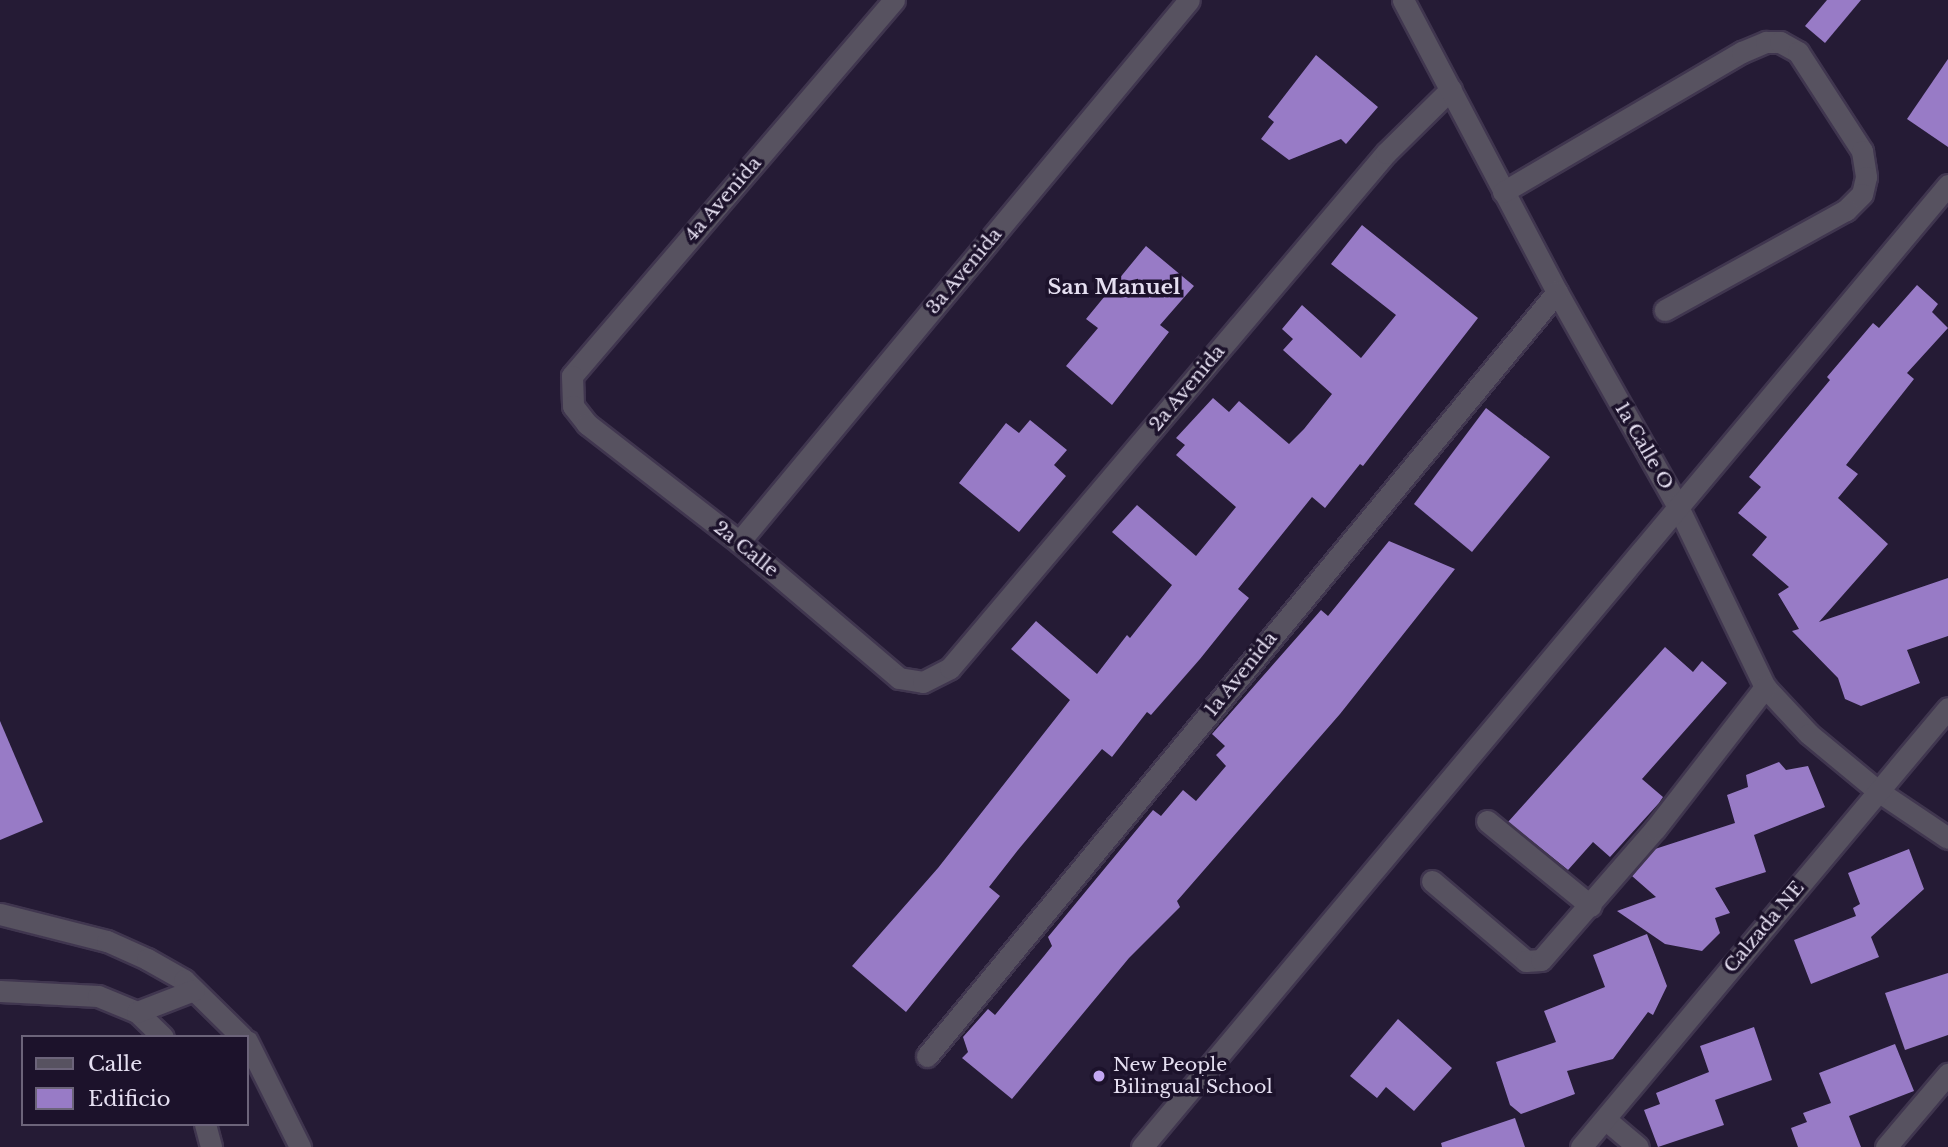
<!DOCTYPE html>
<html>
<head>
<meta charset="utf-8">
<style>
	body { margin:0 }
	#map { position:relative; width:1948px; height:1147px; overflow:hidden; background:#251b35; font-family:"Libre Baskerville",serif }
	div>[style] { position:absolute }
	.building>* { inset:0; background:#987bc6 }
	.roads { filter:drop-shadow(2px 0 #40364f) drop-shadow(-2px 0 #40364f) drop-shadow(0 2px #40364f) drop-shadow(0 -2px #40364f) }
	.minor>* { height:21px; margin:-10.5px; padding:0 10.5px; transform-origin:10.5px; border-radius:10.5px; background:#575260 }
	.dots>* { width:19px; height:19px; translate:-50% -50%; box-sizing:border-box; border:4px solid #1c122b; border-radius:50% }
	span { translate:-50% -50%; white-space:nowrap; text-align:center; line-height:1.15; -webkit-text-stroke:7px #1c122b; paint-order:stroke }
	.street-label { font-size:19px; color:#e5dff1 }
	.poi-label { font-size:19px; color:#e5dff1 }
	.left { translate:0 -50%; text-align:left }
	.neighbourhood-label { font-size:21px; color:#e5dff1; font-weight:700 }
	.legend { position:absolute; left:21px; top:1035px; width:228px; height:91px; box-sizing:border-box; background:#1c122b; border:2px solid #6c647a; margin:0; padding:9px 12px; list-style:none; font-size:21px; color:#e5dff1 }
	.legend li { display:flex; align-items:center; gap:14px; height:35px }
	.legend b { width:35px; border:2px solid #6c647a }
</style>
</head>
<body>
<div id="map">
	<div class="building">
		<i style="clip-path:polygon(1827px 0,1861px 0,1825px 43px,1805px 26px)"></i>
		<i style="clip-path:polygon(1316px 55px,1378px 107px,1346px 144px,1341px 139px,1289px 160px,1261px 139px,1274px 122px,1268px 117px)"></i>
		<i style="clip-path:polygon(1948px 59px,1948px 147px,1907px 119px)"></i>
		<i style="clip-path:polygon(1362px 225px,1478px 318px,1363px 466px,1360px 464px,1325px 508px,1312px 497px,1238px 589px,1249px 598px,1200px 659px,1151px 715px,1147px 712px,1112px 757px,1102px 749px,1018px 850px,989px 887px,1000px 896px,906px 1012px,852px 966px,938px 868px,1070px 700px,1011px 649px,1036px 621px,1097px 674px,1127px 635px,1130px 638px,1172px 585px,1112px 532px,1137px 505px,1196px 556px,1236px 507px,1176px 455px,1185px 445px,1176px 438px,1213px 398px,1229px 412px,1239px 401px,1289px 444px,1304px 429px,1332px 394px,1283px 350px,1293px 339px,1282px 329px,1302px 305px,1361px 358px,1396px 315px,1331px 264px)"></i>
		<i style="clip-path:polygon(1146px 246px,1194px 286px,1160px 325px,1169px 332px,1112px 405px,1066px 366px,1098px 328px,1086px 319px)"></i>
		<i style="clip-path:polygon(1917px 285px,1938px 304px,1932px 312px,1948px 328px,1907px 373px,1914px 379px,1846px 465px,1858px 474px,1838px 498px,1888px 544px,1819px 622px,1948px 578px,1948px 636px,1907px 650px,1920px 683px,1861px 706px,1845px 699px,1838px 678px,1792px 631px,1799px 629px,1778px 594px,1789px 587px,1752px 555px,1767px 537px,1738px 513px,1761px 487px,1749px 477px,1830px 380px,1827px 377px,1873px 323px,1879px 328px)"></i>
		<i style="clip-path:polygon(1486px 408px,1550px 457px,1472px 552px,1414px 504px)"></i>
		<i style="clip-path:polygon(1030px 420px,1067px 450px,1054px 465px,1066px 476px,1019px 532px,959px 483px,1006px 423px,1019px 433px)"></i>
		<i style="clip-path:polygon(1389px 541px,1455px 569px,1340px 714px,1177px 901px,1180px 907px,1129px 958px,1012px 1099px,962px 1058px,968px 1052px,963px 1037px,988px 1009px,995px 1015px,1044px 956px,1052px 946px,1048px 937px,1153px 810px,1161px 816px,1183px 790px,1196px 801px,1226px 766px,1216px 755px,1225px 746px,1212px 734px,1321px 610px,1328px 616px)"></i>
		<i style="clip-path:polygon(1665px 647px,1693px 672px,1702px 661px,1727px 683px,1642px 779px,1663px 797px,1659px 803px,1610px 857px,1593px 842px,1568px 870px,1508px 822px)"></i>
		<i style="clip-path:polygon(0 721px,43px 822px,0 840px)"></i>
		<i style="clip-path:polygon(1779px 762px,1786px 770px,1808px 766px,1825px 807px,1754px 835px,1766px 872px,1715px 888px,1730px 913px,1715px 918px,1720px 933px,1702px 951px,1665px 944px,1617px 911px,1656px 897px,1632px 876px,1655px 849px,1735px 823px,1727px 795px,1748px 787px,1746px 775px)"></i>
		<i style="clip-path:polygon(1909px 849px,1924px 889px,1871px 937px,1879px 957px,1811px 984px,1794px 940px,1856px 916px,1853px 908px,1860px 904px,1848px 873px)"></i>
		<i style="clip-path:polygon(1647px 934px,1667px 986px,1653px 1015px,1648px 1012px,1613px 1059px,1567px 1071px,1575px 1094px,1521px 1114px,1510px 1105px,1496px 1062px,1556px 1042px,1544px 1011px,1605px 987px,1593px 955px)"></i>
		<i style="clip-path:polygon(1948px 973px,1948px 1035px,1905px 1050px,1885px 993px)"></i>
		<i style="clip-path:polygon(1398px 1019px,1452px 1068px,1414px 1111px,1386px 1087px,1377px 1098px,1350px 1076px)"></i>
		<i style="clip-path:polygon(1754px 1027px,1772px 1080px,1715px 1100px,1724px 1125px,1658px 1147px,1644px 1110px,1660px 1104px,1656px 1093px,1709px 1072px,1700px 1046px)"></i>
		<i style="clip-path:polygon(1895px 1044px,1914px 1091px,1849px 1116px,1861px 1147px,1798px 1147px,1791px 1128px,1807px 1122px,1803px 1113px,1831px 1103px,1819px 1073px)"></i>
		<i style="clip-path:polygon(1515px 1118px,1525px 1147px,1442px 1147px,1441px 1143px)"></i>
	</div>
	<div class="roads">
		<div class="minor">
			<i style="left:894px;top:0;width:495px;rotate:130.6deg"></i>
			<i style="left:572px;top:376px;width:30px;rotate:88deg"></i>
			<i style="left:573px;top:406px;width:23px;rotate:52deg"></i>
			<i style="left:587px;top:424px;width:192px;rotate:37.8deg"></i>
			<i style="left:739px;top:542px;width:210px;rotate:40.4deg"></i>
			<i style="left:899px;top:678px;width:24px;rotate:9deg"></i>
			<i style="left:923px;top:682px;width:30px;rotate:-27deg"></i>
			<i style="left:950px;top:668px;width:675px;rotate:-49.75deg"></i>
			<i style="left:1386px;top:153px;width:91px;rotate:-44.6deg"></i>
			<i style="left:1403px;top:0;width:330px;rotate:62.2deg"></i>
			<i style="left:1557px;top:292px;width:244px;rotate:60.6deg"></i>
			<i style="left:1677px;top:505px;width:202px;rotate:64.2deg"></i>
			<i style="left:1765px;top:687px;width:64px;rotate:46.9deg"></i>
			<i style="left:1809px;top:734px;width:89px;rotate:39.6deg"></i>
			<i style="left:1878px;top:791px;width:84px;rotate:33.9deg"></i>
			<i style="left:1503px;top:192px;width:277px;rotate:-30.4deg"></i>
			<i style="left:1742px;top:52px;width:26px;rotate:-23deg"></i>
			<i style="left:1766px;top:42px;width:14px"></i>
			<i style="left:1780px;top:42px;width:21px;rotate:29deg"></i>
			<i style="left:1798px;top:52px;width:118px;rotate:57.1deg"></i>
			<i style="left:1862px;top:151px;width:26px;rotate:81deg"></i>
			<i style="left:1866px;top:177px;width:17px;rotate:103deg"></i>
			<i style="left:1862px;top:194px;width:23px;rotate:135deg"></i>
			<i style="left:1846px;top:210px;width:207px;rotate:151.1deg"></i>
			<i style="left:739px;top:542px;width:704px;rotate:-50.3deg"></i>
			<i style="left:1487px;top:821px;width:134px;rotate:39.3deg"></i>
			<i style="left:1432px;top:881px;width:123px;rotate:40.4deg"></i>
			<i style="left:1526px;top:961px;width:15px;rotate:-4deg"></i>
			<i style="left:1541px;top:960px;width:174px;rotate:-49deg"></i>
			<i style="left:1655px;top:829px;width:180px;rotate:-52.2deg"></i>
			<i style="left:0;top:914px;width:110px;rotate:14.2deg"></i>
			<i style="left:107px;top:941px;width:44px;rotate:24.2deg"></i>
			<i style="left:147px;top:959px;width:43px;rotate:29.6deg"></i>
			<i style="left:184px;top:980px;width:81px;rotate:44.5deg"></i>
			<i style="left:0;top:991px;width:98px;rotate:2.9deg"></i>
			<i style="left:98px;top:996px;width:42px;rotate:22.3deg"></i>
			<i style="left:137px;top:1012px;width:36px;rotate:44deg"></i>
			<i style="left:137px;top:1012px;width:61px;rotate:-21.1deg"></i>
			<i style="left:247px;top:1041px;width:119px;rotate:63.4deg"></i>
			<i style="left:927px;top:1056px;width:990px;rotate:-50.49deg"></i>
			<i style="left:1605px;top:1119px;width:43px;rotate:40.3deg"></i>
			<i style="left:205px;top:1124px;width:24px;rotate:75deg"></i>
			<i style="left:1142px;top:1147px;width:1255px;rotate:-50.04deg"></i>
			<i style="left:1581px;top:1147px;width:572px;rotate:-50.1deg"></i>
			<i style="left:1886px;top:1147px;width:96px;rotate:-49.7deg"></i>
		</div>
	</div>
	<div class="dots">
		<i style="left:1099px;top:1076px;background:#c3a7f2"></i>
	</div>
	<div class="street-label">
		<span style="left:723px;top:199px;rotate:-49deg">4a Avenida</span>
		<span style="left:964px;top:271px;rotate:-50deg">3a Avenida</span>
		<span style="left:1187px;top:388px;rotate:-50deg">2a Avenida</span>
		<span style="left:1644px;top:446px;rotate:60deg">1a Calle O</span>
		<span style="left:746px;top:549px;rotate:39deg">2a Calle</span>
		<span style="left:1241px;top:674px;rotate:-51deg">1a Avenida</span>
		<span style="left:1764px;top:927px;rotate:-50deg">Calzada NE</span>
	</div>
	<div class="poi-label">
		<span class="left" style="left:1113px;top:1076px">New People<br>Bilingual School</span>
	</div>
	<div class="neighbourhood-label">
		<span style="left:1114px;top:287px">San Manuel</span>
	</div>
	<ul class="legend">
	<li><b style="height:9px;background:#575260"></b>Calle</li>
	<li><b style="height:19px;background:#987bc6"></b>Edificio</li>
	</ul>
</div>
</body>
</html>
